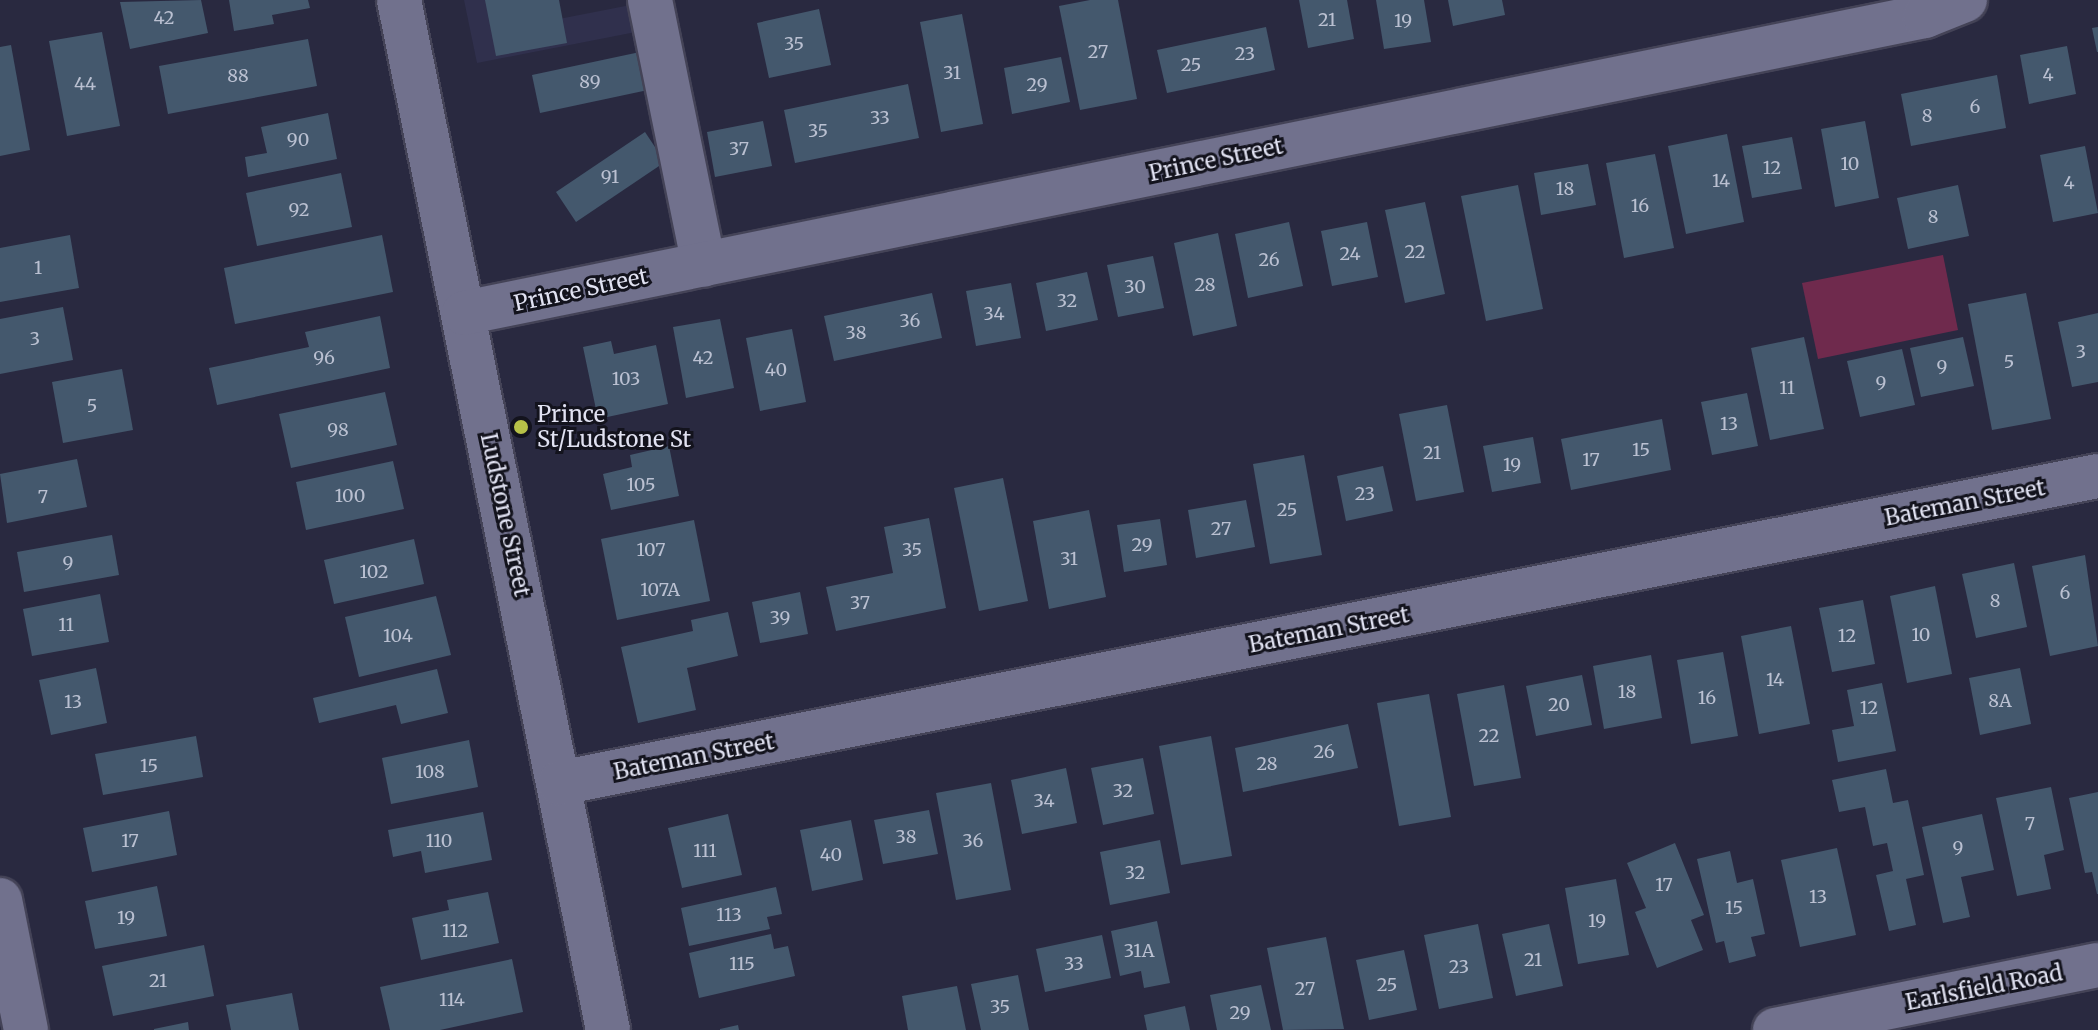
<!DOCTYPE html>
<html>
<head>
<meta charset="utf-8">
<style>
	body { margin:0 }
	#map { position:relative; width:2098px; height:1030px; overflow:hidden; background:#292940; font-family:Merriweather,serif }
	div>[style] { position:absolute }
	.built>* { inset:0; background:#30304d }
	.green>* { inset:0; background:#6f2a4d }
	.building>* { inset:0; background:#44586d }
	.roads { filter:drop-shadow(2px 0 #444357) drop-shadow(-2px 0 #444357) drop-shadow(0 2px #444357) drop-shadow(0 -2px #444357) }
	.minor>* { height:44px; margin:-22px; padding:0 22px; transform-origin:22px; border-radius:22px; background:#71718d }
	.dots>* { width:22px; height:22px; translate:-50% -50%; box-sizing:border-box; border:4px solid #13131d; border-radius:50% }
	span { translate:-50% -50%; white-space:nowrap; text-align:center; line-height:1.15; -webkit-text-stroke:6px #13131d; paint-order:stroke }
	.number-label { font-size:18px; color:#bac0d1 }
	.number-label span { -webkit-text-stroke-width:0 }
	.street-label { font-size:22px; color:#e1e2f2 }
	.poi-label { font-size:22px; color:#e1e2f2 }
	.left { translate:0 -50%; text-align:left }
</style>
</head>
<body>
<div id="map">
	<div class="built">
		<i style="clip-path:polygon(464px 0,555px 0,559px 19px,641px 3px,646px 30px,477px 63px)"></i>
	</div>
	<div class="green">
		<i style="clip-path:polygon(1943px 255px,1958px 330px,1818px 359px,1802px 283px)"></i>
	</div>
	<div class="building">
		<i style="clip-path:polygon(201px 0,208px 33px,130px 49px,120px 2px)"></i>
		<i style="clip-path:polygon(229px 0,308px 0,310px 8px,272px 15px,274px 24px,234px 31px)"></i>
		<i style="clip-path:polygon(485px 0,559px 0,567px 43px,496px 56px)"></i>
		<i style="clip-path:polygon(1090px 0,1118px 0,1137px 99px,1080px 110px,1059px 6px)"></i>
		<i style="clip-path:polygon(1299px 0,1347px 0,1354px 39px,1308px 48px)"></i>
		<i style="clip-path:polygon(1376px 0,1424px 0,1431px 42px,1384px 49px)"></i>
		<i style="clip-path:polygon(1448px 0,1502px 0,1505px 15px,1453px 26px)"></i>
		<i style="clip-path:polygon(819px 9px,831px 65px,769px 78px,757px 23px)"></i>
		<i style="clip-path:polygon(962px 14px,983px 124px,941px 132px,920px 22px)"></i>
		<i style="clip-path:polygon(1266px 27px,1275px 70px,1167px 93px,1157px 50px)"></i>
		<i style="clip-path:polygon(2098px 27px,2098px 52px,2097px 52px,2092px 28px)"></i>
		<i style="clip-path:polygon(102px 32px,120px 126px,67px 136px,49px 41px)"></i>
		<i style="clip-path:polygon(308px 39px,317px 86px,168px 114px,159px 66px)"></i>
		<i style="clip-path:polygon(11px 45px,30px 150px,0 156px,0 47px)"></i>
		<i style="clip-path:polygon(2067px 46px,2076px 94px,2029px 104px,2020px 55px)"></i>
		<i style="clip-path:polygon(640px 52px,648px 90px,540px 113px,532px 75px)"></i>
		<i style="clip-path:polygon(1061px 57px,1070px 102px,1012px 114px,1004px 68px)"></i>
		<i style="clip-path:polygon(1997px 75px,2006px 128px,1911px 146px,1901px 94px)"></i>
		<i style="clip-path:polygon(908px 84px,919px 138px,795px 163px,784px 110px)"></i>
		<i style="clip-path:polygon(328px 113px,337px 159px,248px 177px,245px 157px,267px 153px,261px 127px)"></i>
		<i style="clip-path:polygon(763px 121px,772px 166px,715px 177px,707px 132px)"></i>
		<i style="clip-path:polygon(1865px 121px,1879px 198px,1835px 207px,1821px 129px)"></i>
		<i style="clip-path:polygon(645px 132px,665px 162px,576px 222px,556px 192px)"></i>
		<i style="clip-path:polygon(1727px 134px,1744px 222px,1686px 234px,1668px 146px)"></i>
		<i style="clip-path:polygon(1792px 137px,1802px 189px,1752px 198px,1742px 146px)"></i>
		<i style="clip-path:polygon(2085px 146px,2098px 213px,2053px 222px,2040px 155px)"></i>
		<i style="clip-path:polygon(1655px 154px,1674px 248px,1624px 258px,1606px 163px)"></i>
		<i style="clip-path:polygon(1588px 164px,1596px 205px,1541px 215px,1534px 173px)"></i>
		<i style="clip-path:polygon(341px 173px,352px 227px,257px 246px,246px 193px)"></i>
		<i style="clip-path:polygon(1518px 185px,1543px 309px,1486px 321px,1461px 196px)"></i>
		<i style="clip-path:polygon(1958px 185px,1969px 236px,1908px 249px,1897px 198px)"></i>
		<i style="clip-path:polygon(1425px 202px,1445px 294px,1405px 303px,1385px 210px)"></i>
		<i style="clip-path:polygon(1289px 222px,1303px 286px,1248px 298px,1235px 234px)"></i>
		<i style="clip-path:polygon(1367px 222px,1378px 277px,1332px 286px,1321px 231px)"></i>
		<i style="clip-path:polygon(1218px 233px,1237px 326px,1193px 336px,1174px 243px)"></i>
		<i style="clip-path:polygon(70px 235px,79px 288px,0 302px,0 248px)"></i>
		<i style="clip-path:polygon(382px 235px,393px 292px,235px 324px,224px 268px)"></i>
		<i style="clip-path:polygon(1153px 256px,1164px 308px,1118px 317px,1107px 265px)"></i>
		<i style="clip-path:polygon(1087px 272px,1098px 320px,1046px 331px,1036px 283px)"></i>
		<i style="clip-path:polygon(1011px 283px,1021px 338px,976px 346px,966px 291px)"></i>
		<i style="clip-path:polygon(932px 293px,942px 338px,834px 361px,824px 316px)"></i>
		<i style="clip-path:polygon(2026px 293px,2051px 419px,1992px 430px,1968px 304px)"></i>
		<i style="clip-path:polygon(63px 307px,73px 360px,0 374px,0 319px)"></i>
		<i style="clip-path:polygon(2098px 313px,2098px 382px,2072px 387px,2058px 322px)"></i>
		<i style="clip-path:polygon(380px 316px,390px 368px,217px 405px,209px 368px,309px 347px,305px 332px)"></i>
		<i style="clip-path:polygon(720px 319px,734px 388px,686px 398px,673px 327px)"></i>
		<i style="clip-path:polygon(792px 329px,806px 402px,760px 411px,746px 338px)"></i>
		<i style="clip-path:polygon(1804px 337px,1824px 429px,1770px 440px,1751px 348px)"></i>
		<i style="clip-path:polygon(1963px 337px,1974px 386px,1921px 397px,1910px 348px)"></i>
		<i style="clip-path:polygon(611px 341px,614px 354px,656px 345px,668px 404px,598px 419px,583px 347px)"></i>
		<i style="clip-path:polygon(1902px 349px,1915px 405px,1860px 417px,1847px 361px)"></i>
		<i style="clip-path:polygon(122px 369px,133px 430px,63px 443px,52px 382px)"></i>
		<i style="clip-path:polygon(385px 392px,397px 445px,291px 468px,279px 414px)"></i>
		<i style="clip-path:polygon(1747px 393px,1758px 446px,1712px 455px,1701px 402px)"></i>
		<i style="clip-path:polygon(1447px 405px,1464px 492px,1416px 501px,1399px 414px)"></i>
		<i style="clip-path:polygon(1662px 419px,1671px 470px,1571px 490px,1561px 439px)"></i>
		<i style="clip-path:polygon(1533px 437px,1541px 483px,1492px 492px,1483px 446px)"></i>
		<i style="clip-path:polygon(669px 446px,679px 496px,611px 510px,603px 474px,632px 467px,630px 455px)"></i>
		<i style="clip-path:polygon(1304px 455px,1322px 555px,1270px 564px,1253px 464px)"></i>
		<i style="clip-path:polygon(77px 459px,87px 507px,7px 523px,0 474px)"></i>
		<i style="clip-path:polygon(393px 461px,404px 509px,306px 530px,296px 482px)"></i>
		<i style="clip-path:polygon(1383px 466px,1393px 511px,1346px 521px,1337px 476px)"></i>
		<i style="clip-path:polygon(1003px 478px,1028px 601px,979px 611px,954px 488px)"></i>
		<i style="clip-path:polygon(1246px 500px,1255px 547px,1196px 558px,1188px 510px)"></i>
		<i style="clip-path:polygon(1089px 510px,1106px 597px,1049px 609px,1033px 521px)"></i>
		<i style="clip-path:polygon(929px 518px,946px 608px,836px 631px,826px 587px,893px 573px,884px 527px)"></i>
		<i style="clip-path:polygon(1160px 519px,1167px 565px,1124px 572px,1117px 525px)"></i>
		<i style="clip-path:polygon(694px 520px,710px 601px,617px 620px,601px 539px)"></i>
		<i style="clip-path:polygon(112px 535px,119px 575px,24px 592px,17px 552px)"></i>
		<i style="clip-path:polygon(414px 539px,424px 584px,334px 604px,324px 560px)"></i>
		<i style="clip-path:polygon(2085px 555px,2098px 646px,2050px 656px,2032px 566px)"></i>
		<i style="clip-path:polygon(2014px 563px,2027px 627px,1976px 638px,1962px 574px)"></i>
		<i style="clip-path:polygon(1935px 586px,1952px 674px,1907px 683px,1890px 596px)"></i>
		<i style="clip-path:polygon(800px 592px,808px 634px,760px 643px,752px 602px)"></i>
		<i style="clip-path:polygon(100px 594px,109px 642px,32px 656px,23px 609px)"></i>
		<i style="clip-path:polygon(436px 596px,451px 655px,359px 677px,345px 617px)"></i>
		<i style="clip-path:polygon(1863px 600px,1875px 664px,1832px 672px,1819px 608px)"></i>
		<i style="clip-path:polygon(728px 612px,738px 656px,687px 668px,696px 710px,638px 723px,621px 647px,693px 631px,691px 620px)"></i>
		<i style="clip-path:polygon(1791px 626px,1810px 724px,1759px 734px,1741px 636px)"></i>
		<i style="clip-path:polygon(1723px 652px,1738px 736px,1691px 744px,1677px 660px)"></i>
		<i style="clip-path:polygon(1651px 655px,1662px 718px,1604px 729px,1593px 666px)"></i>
		<i style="clip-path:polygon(96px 668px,107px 723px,51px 735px,39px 680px)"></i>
		<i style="clip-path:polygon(2020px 668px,2031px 724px,1980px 735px,1969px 678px)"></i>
		<i style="clip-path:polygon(437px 669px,448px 713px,401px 724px,396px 705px,319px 723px,313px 698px)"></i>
		<i style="clip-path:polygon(1582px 675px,1592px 725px,1536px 736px,1526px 686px)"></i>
		<i style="clip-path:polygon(1882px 683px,1896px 751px,1838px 762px,1832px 730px,1854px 726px,1847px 690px)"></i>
		<i style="clip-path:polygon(1504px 685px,1521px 778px,1474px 786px,1457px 694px)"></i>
		<i style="clip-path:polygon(1429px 694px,1451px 817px,1399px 826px,1377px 703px)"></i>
		<i style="clip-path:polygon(1348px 724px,1358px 768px,1243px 792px,1235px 748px)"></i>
		<i style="clip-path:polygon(196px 736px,203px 777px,103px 795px,95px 754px)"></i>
		<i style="clip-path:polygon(1211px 736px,1232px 856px,1181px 865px,1159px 746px)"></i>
		<i style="clip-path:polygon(469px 740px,478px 787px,391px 804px,382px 758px)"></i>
		<i style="clip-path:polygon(1143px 758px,1154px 814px,1103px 825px,1091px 768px)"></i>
		<i style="clip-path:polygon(1066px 768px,1077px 823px,1022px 834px,1011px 780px)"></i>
		<i style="clip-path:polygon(1886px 769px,1893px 803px,1908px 800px,1924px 875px,1906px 879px,1916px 925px,1889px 931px,1876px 875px,1893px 871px,1887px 843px,1873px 846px,1865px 807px,1839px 812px,1832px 780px)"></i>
		<i style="clip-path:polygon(991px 783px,1011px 890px,956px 900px,936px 793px)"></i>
		<i style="clip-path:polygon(2051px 787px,2064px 850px,2044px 855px,2051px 889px,2017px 896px,1996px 798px)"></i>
		<i style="clip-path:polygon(2098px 792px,2098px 894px,2097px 894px,2092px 872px,2085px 873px,2069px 798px)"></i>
		<i style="clip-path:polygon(929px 810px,938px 854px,883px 864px,874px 820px)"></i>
		<i style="clip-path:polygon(169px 811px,177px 855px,92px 872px,83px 828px)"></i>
		<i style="clip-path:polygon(483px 812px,492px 860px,425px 873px,421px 851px,393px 857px,388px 830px)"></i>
		<i style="clip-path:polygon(728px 814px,742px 875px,682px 888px,668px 828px)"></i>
		<i style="clip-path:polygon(1982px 814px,1994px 870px,1961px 877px,1970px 917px,1943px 923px,1922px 827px)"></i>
		<i style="clip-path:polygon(851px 820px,863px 880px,812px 891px,800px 830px)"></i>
		<i style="clip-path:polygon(1160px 840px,1170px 893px,1110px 905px,1100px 852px)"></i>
		<i style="clip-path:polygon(1675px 843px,1704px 915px,1691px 920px,1703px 950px,1657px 968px,1635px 912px,1646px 908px,1627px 863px)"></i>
		<i style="clip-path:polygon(1837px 848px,1856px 935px,1800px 947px,1781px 860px)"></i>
		<i style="clip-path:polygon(1730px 851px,1737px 883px,1753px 879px,1765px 934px,1751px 937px,1756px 956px,1729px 963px,1724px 941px,1716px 943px,1697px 859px)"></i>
		<i style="clip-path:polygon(1616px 879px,1629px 955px,1578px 964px,1565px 888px)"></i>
		<i style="clip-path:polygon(157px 886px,167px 936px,95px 949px,85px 901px)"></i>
		<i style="clip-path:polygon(776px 887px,782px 914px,767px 917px,770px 929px,689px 946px,681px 908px)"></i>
		<i style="clip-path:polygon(488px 892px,499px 943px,421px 960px,412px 918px,449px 910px,447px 900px)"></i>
		<i style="clip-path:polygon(1157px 921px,1170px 983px,1144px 988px,1141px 971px,1120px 976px,1111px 931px)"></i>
		<i style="clip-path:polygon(1478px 924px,1493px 998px,1439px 1009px,1424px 935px)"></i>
		<i style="clip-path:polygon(1549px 924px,1563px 986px,1516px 996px,1502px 934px)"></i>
		<i style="clip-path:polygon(771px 934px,774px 949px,788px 946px,795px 976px,699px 998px,689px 953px)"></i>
		<i style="clip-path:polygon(1102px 935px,1111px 978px,1045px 992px,1036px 949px)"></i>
		<i style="clip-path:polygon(1326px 937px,1344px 1029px,1283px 1030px,1267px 948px)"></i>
		<i style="clip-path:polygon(204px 945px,214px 996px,113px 1016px,102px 966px)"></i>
		<i style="clip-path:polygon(1404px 950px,1417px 1010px,1369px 1020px,1356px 960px)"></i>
		<i style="clip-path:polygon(512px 959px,523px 1012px,440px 1030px,390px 1030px,380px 987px)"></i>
		<i style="clip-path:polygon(1018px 975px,1029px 1030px,981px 1030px,971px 984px)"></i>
		<i style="clip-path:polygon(1261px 985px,1271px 1030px,1217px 1030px,1210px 995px)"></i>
		<i style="clip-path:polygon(957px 986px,966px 1030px,908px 1030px,902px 996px)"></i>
		<i style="clip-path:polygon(292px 993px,299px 1030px,231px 1030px,226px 1005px)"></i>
		<i style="clip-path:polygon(1185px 1006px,1190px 1030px,1147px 1030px,1144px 1015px)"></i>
		<i style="clip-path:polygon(188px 1022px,189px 1030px,154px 1030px,154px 1029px)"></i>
		<i style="clip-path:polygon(738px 1025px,739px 1030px,720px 1030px,720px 1029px)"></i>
	</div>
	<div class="roads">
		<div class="minor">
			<i style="left:399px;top:0;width:1051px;rotate:78.53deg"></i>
			<i style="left:650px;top:0;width:270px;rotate:78.5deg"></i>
			<i style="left:464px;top:313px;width:1491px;rotate:-11.49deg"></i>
			<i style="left:1925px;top:16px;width:43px;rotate:-21.8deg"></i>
			<i style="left:560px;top:783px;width:1568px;rotate:-11.29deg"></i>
			<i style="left:0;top:900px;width:133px;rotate:78.7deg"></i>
			<i style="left:1775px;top:1030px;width:329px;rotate:-11.4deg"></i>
		</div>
	</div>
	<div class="dots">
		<i style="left:521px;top:427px;background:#b7c148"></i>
	</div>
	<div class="number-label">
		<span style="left:164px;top:18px">42</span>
		<span style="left:1327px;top:20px">21</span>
		<span style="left:1403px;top:21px">19</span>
		<span style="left:794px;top:44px">35</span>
		<span style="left:1098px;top:52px">27</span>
		<span style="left:1245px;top:54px">23</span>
		<span style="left:1191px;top:65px">25</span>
		<span style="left:952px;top:73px">31</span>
		<span style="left:2048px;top:75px">4</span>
		<span style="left:238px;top:76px">88</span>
		<span style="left:590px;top:82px">89</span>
		<span style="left:85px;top:84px">44</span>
		<span style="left:1037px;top:85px">29</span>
		<span style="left:1975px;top:107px">6</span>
		<span style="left:1927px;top:116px">8</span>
		<span style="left:880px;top:118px">33</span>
		<span style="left:818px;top:131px">35</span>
		<span style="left:298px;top:140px">90</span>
		<span style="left:739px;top:149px">37</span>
		<span style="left:1850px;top:164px">10</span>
		<span style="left:1772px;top:168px">12</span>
		<span style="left:610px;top:177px">91</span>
		<span style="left:1721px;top:181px">14</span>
		<span style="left:2069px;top:183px">4</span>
		<span style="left:1565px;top:189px">18</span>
		<span style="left:1640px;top:206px">16</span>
		<span style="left:299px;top:210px">92</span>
		<span style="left:1933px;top:217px">8</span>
		<span style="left:1415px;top:252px">22</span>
		<span style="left:1350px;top:254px">24</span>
		<span style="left:1269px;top:260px">26</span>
		<span style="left:38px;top:268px">1</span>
		<span style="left:1205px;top:285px">28</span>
		<span style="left:1135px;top:287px">30</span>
		<span style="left:1067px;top:301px">32</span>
		<span style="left:994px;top:314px">34</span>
		<span style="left:910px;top:321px">36</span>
		<span style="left:856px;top:333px">38</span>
		<span style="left:35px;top:339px">3</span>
		<span style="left:2081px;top:352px">3</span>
		<span style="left:324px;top:358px">96</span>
		<span style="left:703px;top:358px">42</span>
		<span style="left:2009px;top:362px">5</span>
		<span style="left:1942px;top:367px">9</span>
		<span style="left:776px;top:370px">40</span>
		<span style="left:626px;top:379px">103</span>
		<span style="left:1881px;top:383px">9</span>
		<span style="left:1787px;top:388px">11</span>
		<span style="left:92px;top:406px">5</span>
		<span style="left:1729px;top:424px">13</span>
		<span style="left:338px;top:430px">98</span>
		<span style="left:1641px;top:450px">15</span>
		<span style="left:1432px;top:453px">21</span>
		<span style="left:1591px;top:460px">17</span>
		<span style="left:1512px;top:465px">19</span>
		<span style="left:641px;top:485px">105</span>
		<span style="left:1365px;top:494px">23</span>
		<span style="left:350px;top:496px">100</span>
		<span style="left:43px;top:497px">7</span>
		<span style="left:1287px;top:510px">25</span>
		<span style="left:1221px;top:529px">27</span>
		<span style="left:1142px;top:545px">29</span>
		<span style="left:651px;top:550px">107</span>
		<span style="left:912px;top:550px">35</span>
		<span style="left:1069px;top:559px">31</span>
		<span style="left:68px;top:563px">9</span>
		<span style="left:374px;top:572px">102</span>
		<span style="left:660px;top:590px">107A</span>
		<span style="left:2065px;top:593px">6</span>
		<span style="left:1995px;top:601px">8</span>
		<span style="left:860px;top:603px">37</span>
		<span style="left:780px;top:618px">39</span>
		<span style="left:66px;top:625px">11</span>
		<span style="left:1921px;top:635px">10</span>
		<span style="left:398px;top:636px">104</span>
		<span style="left:1847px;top:636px">12</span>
		<span style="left:1775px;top:680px">14</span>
		<span style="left:1627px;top:692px">18</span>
		<span style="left:1707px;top:698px">16</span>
		<span style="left:2000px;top:701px">8A</span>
		<span style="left:73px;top:702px">13</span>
		<span style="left:1559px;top:705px">20</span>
		<span style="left:1869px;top:708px">12</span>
		<span style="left:1489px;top:736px">22</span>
		<span style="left:1324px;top:752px">26</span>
		<span style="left:1267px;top:764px">28</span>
		<span style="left:149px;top:766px">15</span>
		<span style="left:430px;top:772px">108</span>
		<span style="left:1123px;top:791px">32</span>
		<span style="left:1044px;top:801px">34</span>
		<span style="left:2030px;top:824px">7</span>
		<span style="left:906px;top:837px">38</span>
		<span style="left:130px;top:841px">17</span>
		<span style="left:439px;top:841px">110</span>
		<span style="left:973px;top:841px">36</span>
		<span style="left:1958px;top:848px">9</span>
		<span style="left:705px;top:851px">111</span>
		<span style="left:831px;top:855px">40</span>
		<span style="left:1135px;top:873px">32</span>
		<span style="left:1664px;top:885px">17</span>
		<span style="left:1818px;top:897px">13</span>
		<span style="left:1734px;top:908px">15</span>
		<span style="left:729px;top:915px">113</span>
		<span style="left:126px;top:918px">19</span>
		<span style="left:1597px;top:921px">19</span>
		<span style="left:455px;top:931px">112</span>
		<span style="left:1139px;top:951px">31A</span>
		<span style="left:1533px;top:960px">21</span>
		<span style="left:742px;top:964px">115</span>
		<span style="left:1074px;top:964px">33</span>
		<span style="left:1459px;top:967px">23</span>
		<span style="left:158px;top:981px">21</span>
		<span style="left:1387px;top:985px">25</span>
		<span style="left:1305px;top:989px">27</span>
		<span style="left:452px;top:1000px">114</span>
		<span style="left:1000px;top:1007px">35</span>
		<span style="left:1240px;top:1013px">29</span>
	</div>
	<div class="street-label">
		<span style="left:1216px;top:160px;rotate:-12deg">Prince Street</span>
		<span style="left:581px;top:290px;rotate:-12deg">Prince Street</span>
		<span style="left:1965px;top:503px;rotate:-11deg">Bateman Street</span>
		<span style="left:505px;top:515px;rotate:78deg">Ludstone Street</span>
		<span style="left:1329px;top:630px;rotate:-11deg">Bateman Street</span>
		<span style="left:694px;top:757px;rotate:-11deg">Bateman Street</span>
		<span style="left:1984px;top:988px;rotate:-11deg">Earlsfield Road</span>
	</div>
	<div class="poi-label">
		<span class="left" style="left:537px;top:427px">Prince<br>St/Ludstone St</span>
	</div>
</div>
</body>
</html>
